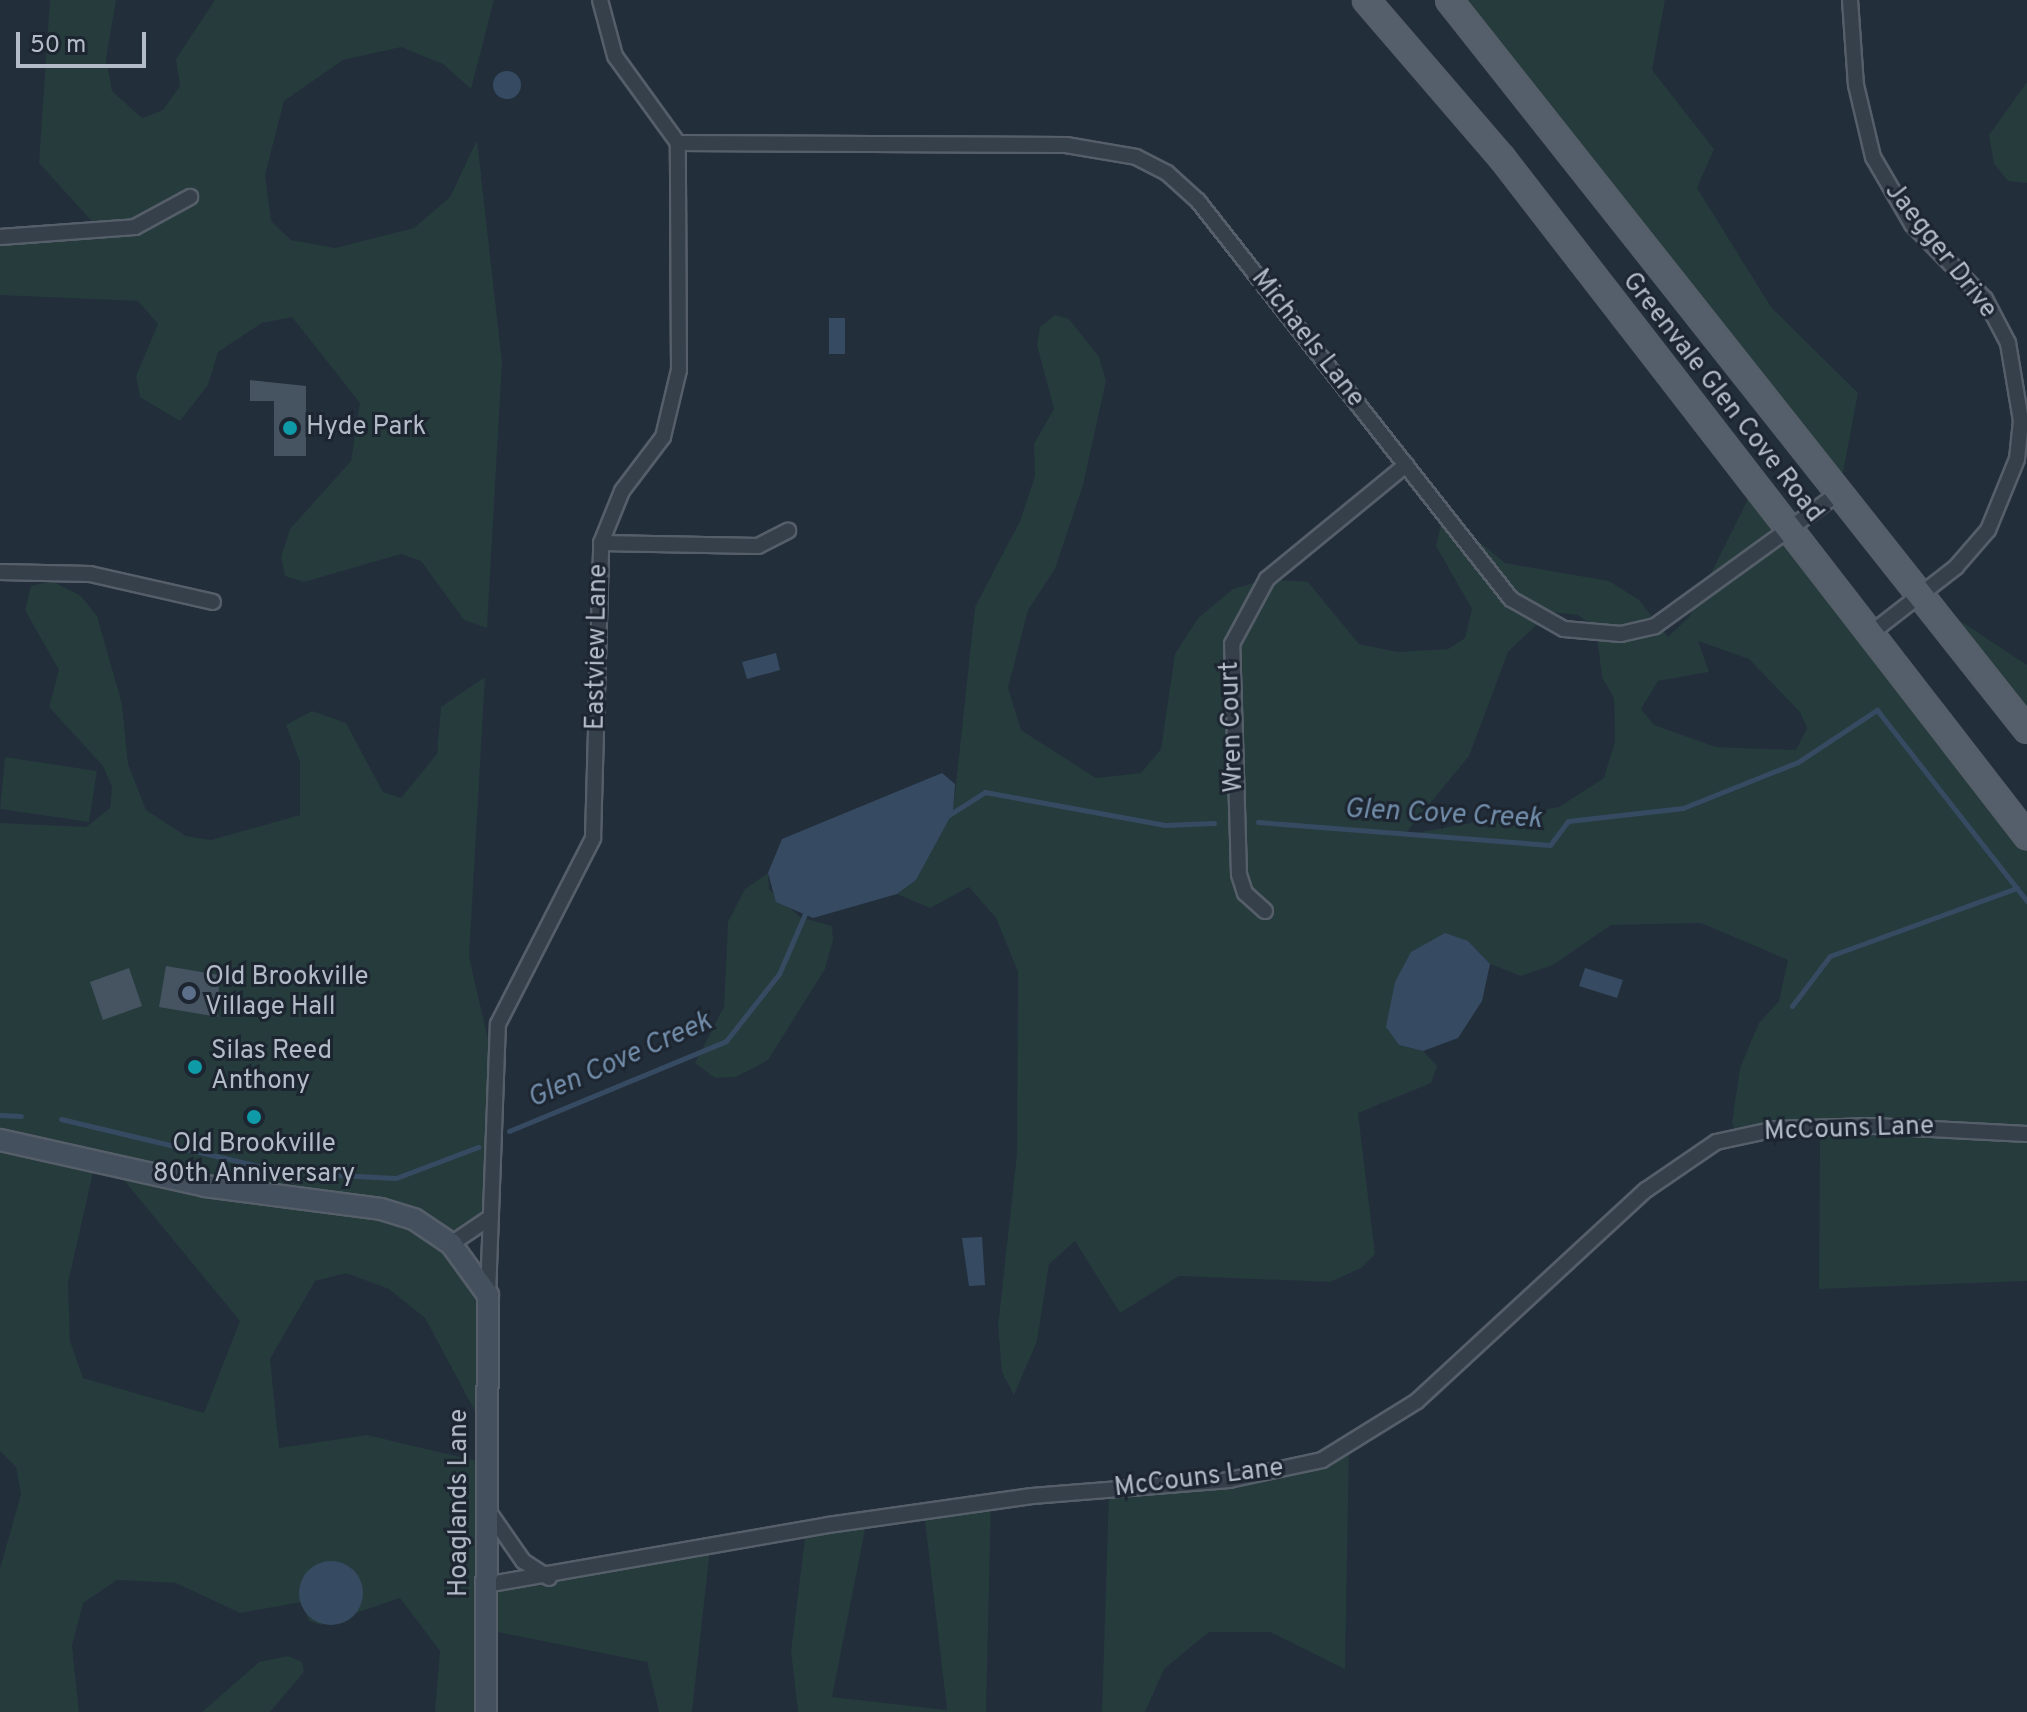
<!DOCTYPE html>
<html>
<head>
<meta charset="utf-8">
<style>
	body { margin:0 }
	#map { position:relative; width:2027px; height:1712px; overflow:hidden; background:#232e3b; font-family:Overpass,sans-serif }
	div>[style] { position:absolute }
	.green>* { inset:0; background:#253b3c }
	.water>* { inset:0; background:#364b62 }
	.round { border-radius:50% }
	.stream>* { height:5px; margin:-2.5px; padding:0 2.5px; transform-origin:2.5px; border-radius:2.5px; background:#364b62 }
	.building>* { inset:0; background:#465462 }
	.roads { filter:drop-shadow(2px 0 #555e69) drop-shadow(-2px 0 #555e69) drop-shadow(0 2px #555e69) drop-shadow(0 -2px #555e69) }
	.street>* { height:14px; margin:-7px; padding:0 7px; transform-origin:7px; border-radius:7px; background:#36404b }
	.secondary>* { height:20px; margin:-10px; padding:0 10px; transform-origin:10px; border-radius:10px; background:#45505e }
	.primary>* { height:24px; margin:-12px; padding:0 12px; transform-origin:12px; border-radius:12px; background:#545f6b }
	.dots>* { width:22px; height:22px; translate:-50% -50%; box-sizing:border-box; border:4px solid #1c2530; border-radius:50% }
	span { translate:-50% -50%; white-space:nowrap; text-align:center; line-height:1.15; -webkit-text-stroke:6px #1c2530; paint-order:stroke }
	.street-label { font-size:26px; color:#b2bbc7 }
	.poi-label { font-size:26px; color:#b2bbc7 }
	.left { translate:0 -50%; text-align:left }
	.water-label { font-size:28px; color:#728daa; font-style:italic }
	.scale { position:absolute; left:16px; top:32px; width:130px; height:36px; box-sizing:border-box; border:4px solid #b2bbc7; border-top:0; padding-left:10px; font-size:24px; line-height:28px; white-space:nowrap; color:#b2bbc7; -webkit-text-stroke:6px #1c2530; paint-order:stroke }
</style>
</head>
<body>
<div id="map">
	<div class="green">
		<i style="clip-path:polygon(50px 0,116px 0,106px 59px,112px 91px,142px 118px,163px 110px,180px 86px,176px 59px,215px 0,494px 0,471px 89px,443px 64px,401px 47px,343px 60px,284px 101px,265px 175px,271px 221px,291px 240px,335px 248px,414px 228px,450px 197px,477px 140px,502px 362px,487px 628px,464px 620px,421px 561px,401px 554px,304px 582px,285px 576px,281px 557px,290px 529px,351px 461px,360px 403px,292px 317px,262px 323px,218px 352px,208px 385px,180px 421px,140px 397px,136px 376px,158px 324px,138px 301px,0 295px,0 243px,98px 228px,39px 163px)"></i>
		<i style="clip-path:polygon(1449px 0,1665px 0,1652px 70px,1714px 149px,1697px 188px,1771px 307px,1858px 393px,1839px 493px)"></i>
		<i style="clip-path:polygon(2027px 82px,2027px 183px,2008px 181px,1994px 164px,1989px 135px)"></i>
		<i style="clip-path:polygon(evenodd,1055px 315px,1069px 319px,1099px 357px,1106px 381px,1083px 485px,1055px 569px,1028px 610px,1008px 688px,1021px 730px,1096px 778px,1141px 773px,1161px 749px,1175px 654px,1198px 618px,1233px 589px,1267px 579px,1308px 582px,1359px 644px,1398px 652px,1448px 649px,1465px 638px,1472px 609px,1436px 546px,1444px 513px,1505px 563px,1609px 581px,1639px 600px,1668px 637px,1689px 617px,1754px 487px,2027px 836px,2027px 1281px,1819px 1289px,1820px 1128px,1737px 1135px,1732px 1123px,1740px 1068px,1759px 1023px,1779px 1001px,1788px 960px,1701px 923px,1611px 925px,1553px 965px,1521px 976px,1490px 964px,1468px 941px,1399px 1045px,1423px 1051px,1437px 1066px,1431px 1083px,1358px 1113px,1375px 1254px,1361px 1268px,1330px 1282px,1179px 1276px,1120px 1313px,1075px 1241px,1049px 1264px,1037px 1341px,1014px 1395px,1002px 1372px,998px 1326px,1017px 1154px,1018px 972px,996px 918px,969px 887px,930px 908px,897px 894px,916px 880px,953px 812px,975px 607px,1020px 521px,1035px 476px,1034px 444px,1054px 409px,1037px 345px,1040px 327px,1055px 315px,1550px 612px,1578px 615px,1596px 628px,1602px 677px,1614px 698px,1615px 741px,1604px 778px,1559px 807px,1404px 835px,1469px 756px,1508px 652px,1550px 612px,1055px 315px,1698px 641px,1749px 659px,1800px 712px,1807px 728px,1796px 750px,1716px 747px,1654px 725px,1641px 709px,1658px 681px,1709px 672px,1698px 641px)"></i>
		<i style="clip-path:polygon(evenodd,51px 581px,81px 596px,97px 616px,122px 704px,128px 764px,146px 810px,186px 836px,211px 840px,300px 815px,300px 762px,286px 725px,312px 711px,346px 723px,383px 792px,401px 798px,437px 754px,441px 707px,485px 677px,469px 957px,494px 1065px,491px 1217px,454px 1240px,486px 1296px,485px 1430px,425px 1318px,389px 1289px,346px 1273px,315px 1281px,270px 1359px,279px 1448px,367px 1435px,485px 1463px,481px 1585px,710px 1549px,692px 1712px,659px 1712px,647px 1662px,483px 1629px,484px 1712px,435px 1712px,440px 1651px,400px 1598px,321px 1625px,309px 1621px,302px 1602px,240px 1613px,176px 1583px,117px 1580px,83px 1603px,72px 1646px,79px 1712px,0 1712px,0 1569px,21px 1494px,16px 1467px,0 1451px,0 823px,86px 827px,110px 808px,112px 787px,103px 766px,49px 707px,59px 670px,25px 610px,31px 586px,51px 581px,95px 1164px,114px 1168px,240px 1321px,204px 1413px,83px 1378px,70px 1341px,68px 1283px,95px 1164px)"></i>
		<i style="clip-path:polygon(1921px 595px,2027px 665px,2027px 730px)"></i>
		<i style="clip-path:polygon(5px 757px,97px 771px,89px 822px,0 809px)"></i>
		<i style="clip-path:polygon(768px 873px,769px 889px,800px 917px,832px 926px,833px 940px,825px 969px,768px 1060px,736px 1077px,715px 1078px,695px 1063px,724px 1007px,728px 922px,745px 889px)"></i>
		<i style="clip-path:polygon(1349px 1447px,1345px 1669px,1270px 1632px,1209px 1632px,1164px 1669px,1145px 1712px,1102px 1712px,1109px 1490px,1229px 1480px)"></i>
		<i style="clip-path:polygon(991px 1502px,986px 1712px,798px 1712px,791px 1651px,806px 1530px,867px 1520px,832px 1697px,947px 1710px,924px 1512px)"></i>
		<i style="clip-path:polygon(288px 1656px,302px 1662px,304px 1672px,270px 1712px,202px 1712px,259px 1662px)"></i>
	</div>
	<div class="water">
		<i class="round" style="left:493px;top:71px;width:28px;height:28px"></i>
		<i style="clip-path:polygon(829px 318px,845px 318px,845px 354px,829px 354px)"></i>
		<i style="clip-path:polygon(776px 653px,780px 670px,747px 679px,742px 662px)"></i>
		<i style="clip-path:polygon(942px 773px,955px 784px,953px 812px,916px 880px,897px 894px,813px 918px,776px 902px,768px 873px,782px 839px)"></i>
		<i style="clip-path:polygon(1445px 933px,1468px 941px,1490px 964px,1482px 1001px,1458px 1038px,1423px 1051px,1399px 1045px,1386px 1027px,1395px 982px,1411px 952px)"></i>
		<i style="clip-path:polygon(1585px 968px,1623px 980px,1617px 998px,1579px 986px)"></i>
		<i style="clip-path:polygon(982px 1237px,985px 1285px,969px 1286px,962px 1238px)"></i>
		<i class="round" style="left:299px;top:1561px;width:64px;height:64px"></i>
	</div>
	<div class="stream">
		<i style="left:949px;top:815px;width:43px;rotate:-32.6deg"></i>
		<i style="left:985px;top:792px;width:183px;rotate:10.4deg"></i>
		<i style="left:1165px;top:825px;width:49px;rotate:-2.3deg"></i>
		<i style="left:1258px;top:822px;width:293px;rotate:4.5deg"></i>
		<i style="left:1550px;top:845px;width:30px;rotate:-53deg"></i>
		<i style="left:1568px;top:821px;width:116px;rotate:-6.4deg"></i>
		<i style="left:1683px;top:808px;width:124px;rotate:-21.8deg"></i>
		<i style="left:1798px;top:762px;width:95px;rotate:-33.4deg"></i>
		<i style="left:1877px;top:710px;width:243px;rotate:51.9deg"></i>
		<i style="left:1792px;top:1006px;width:63px;rotate:-52.8deg"></i>
		<i style="left:1830px;top:956px;width:199px;rotate:-20deg"></i>
		<i style="left:0;top:1115px;width:21px;rotate:3deg"></i>
		<i style="left:61px;top:1119px;width:225px;rotate:13.4deg"></i>
		<i style="left:509px;top:1131px;width:235px;rotate:-22.5deg"></i>
		<i style="left:726px;top:1041px;width:85px;rotate:-51.7deg"></i>
		<i style="left:779px;top:974px;width:65px;rotate:-66.6deg"></i>
		<i style="left:317px;top:1174px;width:79px;rotate:2.9deg"></i>
		<i style="left:396px;top:1178px;width:88px;rotate:-20.7deg"></i>
	</div>
	<div class="building">
		<i style="clip-path:polygon(250px 380px,306px 386px,306px 456px,274px 456px,274px 401px,250px 401px)"></i>
		<i style="clip-path:polygon(166px 966px,219px 975px,218px 1017px,159px 1007px)"></i>
		<i style="clip-path:polygon(129px 968px,142px 1006px,103px 1020px,90px 982px)"></i>
	</div>
	<div class="roads">
		<div class="street">
			<i style="left:1850px;top:0;width:85px;rotate:86deg"></i>
			<i style="left:1856px;top:85px;width:74px;rotate:76.7deg"></i>
			<i style="left:1873px;top:157px;width:78px;rotate:59.8deg"></i>
			<i style="left:1912px;top:224px;width:105px;rotate:45.8deg"></i>
			<i style="left:1985px;top:299px;width:50px;rotate:62.4deg"></i>
			<i style="left:2008px;top:343px;width:79px;rotate:80.5deg"></i>
			<i style="left:2021px;top:421px;width:38px;rotate:96deg"></i>
			<i style="left:2017px;top:459px;width:77px;rotate:112.2deg"></i>
			<i style="left:1988px;top:530px;width:49px;rotate:130.9deg"></i>
			<i style="left:1956px;top:567px;width:109px;rotate:142.1deg"></i>
			<i style="left:678px;top:143px;width:388px;rotate:0.3deg"></i>
			<i style="left:1066px;top:145px;width:71px;rotate:9.7deg"></i>
			<i style="left:1136px;top:157px;width:35px;rotate:27deg"></i>
			<i style="left:1167px;top:173px;width:42px;rotate:42.1deg"></i>
			<i style="left:1198px;top:201px;width:506px;rotate:51.82deg"></i>
			<i style="left:1511px;top:599px;width:61px;rotate:29.5deg"></i>
			<i style="left:1564px;top:629px;width:57px;rotate:5deg"></i>
			<i style="left:1621px;top:634px;width:35px;rotate:-13deg"></i>
			<i style="left:1655px;top:626px;width:227px;rotate:-35.9deg"></i>
			<i style="left:0;top:237px;width:135px;rotate:-4.2deg"></i>
			<i style="left:135px;top:227px;width:63px;rotate:-28.6deg"></i>
			<i style="left:601px;top:543px;width:157px;rotate:1.1deg"></i>
			<i style="left:758px;top:546px;width:34px;rotate:-27deg"></i>
			<i style="left:0;top:572px;width:90px;rotate:1.3deg"></i>
			<i style="left:90px;top:574px;width:126px;rotate:12.8deg"></i>
			<i style="left:1265px;top:911px;width:27px;rotate:-138deg"></i>
			<i style="left:1245px;top:893px;width:20px;rotate:-108deg"></i>
			<i style="left:1239px;top:874px;width:230px;rotate:-91.7deg"></i>
			<i style="left:1232px;top:644px;width:74px;rotate:-61.7deg"></i>
			<i style="left:1267px;top:579px;width:180px;rotate:-39.4deg"></i>
			<i style="left:451px;top:1244px;width:48px;rotate:-34deg"></i>
			<i style="left:488px;top:1295px;width:271px;rotate:-87.9deg"></i>
			<i style="left:498px;top:1024px;width:209px;rotate:-62.9deg"></i>
			<i style="left:593px;top:838px;width:295px;rotate:-88.4deg"></i>
			<i style="left:601px;top:543px;width:56px;rotate:-68deg"></i>
			<i style="left:622px;top:491px;width:68px;rotate:-52.8deg"></i>
			<i style="left:663px;top:437px;width:69px;rotate:-76.6deg"></i>
			<i style="left:679px;top:370px;width:227px;rotate:-90.3deg"></i>
			<i style="left:678px;top:143px;width:107px;rotate:-125.9deg"></i>
			<i style="left:615px;top:56px;width:58px;rotate:-105deg"></i>
			<i style="left:489px;top:1512px;width:60px;rotate:55.2deg"></i>
			<i style="left:523px;top:1561px;width:31px;rotate:33deg"></i>
			<i style="left:485px;top:1585px;width:348px;rotate:-9.9deg"></i>
			<i style="left:828px;top:1525px;width:206px;rotate:-8.1deg"></i>
			<i style="left:1032px;top:1496px;width:198px;rotate:-4.6deg"></i>
			<i style="left:1229px;top:1480px;width:95px;rotate:-12.1deg"></i>
			<i style="left:1322px;top:1460px;width:112px;rotate:-31.8deg"></i>
			<i style="left:1417px;top:1401px;width:311px;rotate:-42.7deg"></i>
			<i style="left:1646px;top:1190px;width:85px;rotate:-34.4deg"></i>
			<i style="left:1716px;top:1142px;width:61px;rotate:-12.2deg"></i>
			<i style="left:1776px;top:1129px;width:98px;rotate:-1.8deg"></i>
			<i style="left:1874px;top:1126px;width:153px;rotate:3deg"></i>
		</div>
		<div class="secondary">
			<i style="left:0;top:1140px;width:210px;rotate:12.6deg"></i>
			<i style="left:205px;top:1186px;width:177px;rotate:7.4deg"></i>
			<i style="left:381px;top:1209px;width:34px;rotate:17deg"></i>
			<i style="left:414px;top:1219px;width:45px;rotate:34deg"></i>
			<i style="left:451px;top:1244px;width:63px;rotate:54deg"></i>
			<i style="left:488px;top:1295px;width:417px;rotate:90.3deg"></i>
		</div>
		<div class="primary">
			<i style="left:1366px;top:0;width:208px;rotate:49.3deg"></i>
			<i style="left:1502px;top:158px;width:858px;rotate:52.25deg"></i>
			<i style="left:1449px;top:0;width:931px;rotate:51.63deg"></i>
		</div>
	</div>
	<div class="dots">
		<i style="left:290px;top:428px;background:#0f9aa8"></i>
		<i style="left:189px;top:993px;background:#5c6f8a"></i>
		<i style="left:195px;top:1067px;background:#0f9aa8"></i>
		<i style="left:254px;top:1117px;background:#0f9aa8"></i>
	</div>
	<div class="street-label">
		<span style="left:1940px;top:251px;rotate:52deg">Jaegger Drive</span>
		<span style="left:1307px;top:339px;rotate:52deg">Michaels Lane</span>
		<span style="left:1722px;top:398px;rotate:52deg">Greenvale Glen Cove Road</span>
		<span style="left:598px;top:647px;rotate:-89deg">Eastview Lane</span>
		<span style="left:1233px;top:727px;rotate:-92deg">Wren Court</span>
		<span style="left:1849px;top:1130px;rotate:-2deg">McCouns Lane</span>
		<span style="left:1199px;top:1479px;rotate:-7deg">McCouns Lane</span>
		<span style="left:460px;top:1503px;rotate:-90deg">Hoaglands Lane</span>
	</div>
	<div class="poi-label">
		<span class="left" style="left:306px;top:428px">Hyde Park</span>
		<span class="left" style="left:205px;top:993px">Old Brookville<br>Village Hall</span>
		<span class="left" style="left:211px;top:1067px">Silas Reed<br>Anthony</span>
		<span style="left:254px;top:1160px">Old Brookville<br>80th Anniversary</span>
	</div>
	<div class="water-label">
		<span style="left:1443px;top:815px;rotate:3deg">Glen Cove Creek</span>
		<span style="left:620px;top:1061px;rotate:-24deg">Glen Cove Creek</span>
	</div>
	<div class="scale">50 m</div>
</div>
</body>
</html>
